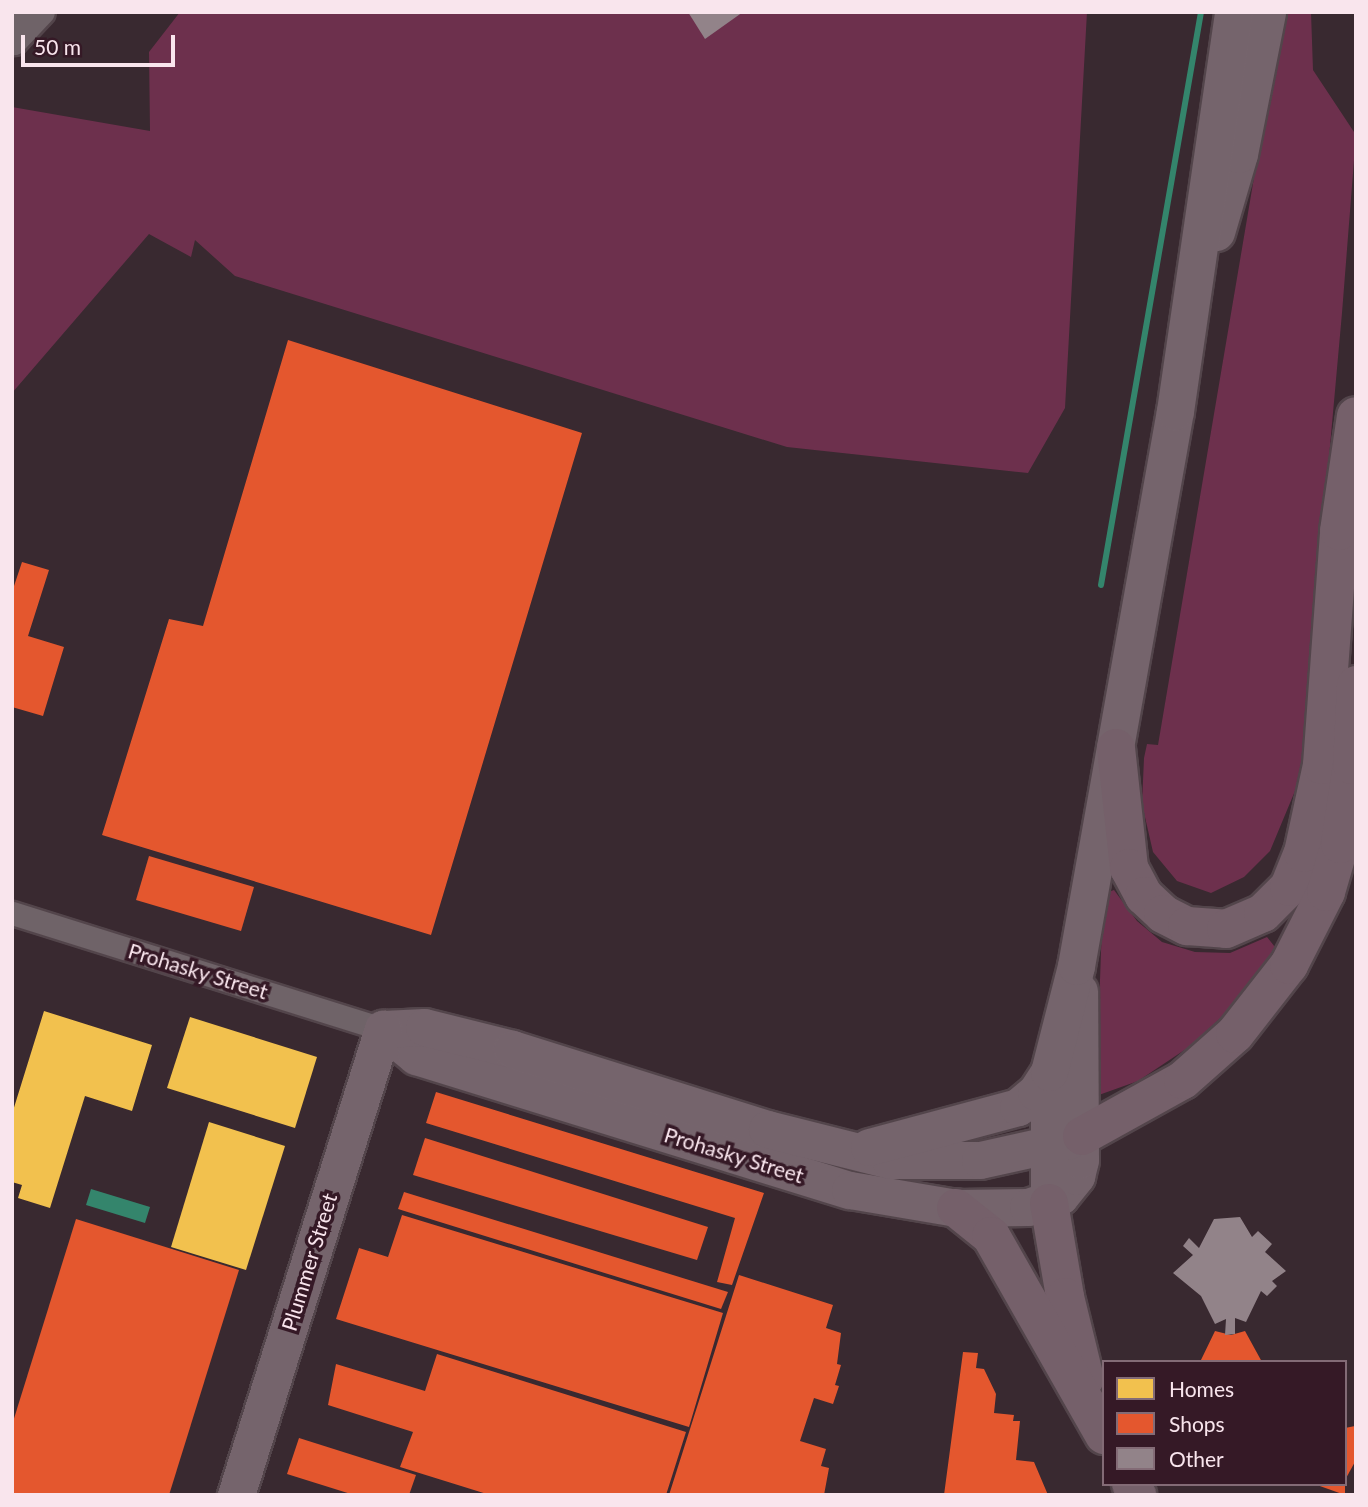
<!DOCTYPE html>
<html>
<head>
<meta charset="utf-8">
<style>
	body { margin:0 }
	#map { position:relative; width:1368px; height:1507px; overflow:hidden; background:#392930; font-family:Lato,sans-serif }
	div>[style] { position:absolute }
	.green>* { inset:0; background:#6d304d }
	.water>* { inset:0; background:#34856c }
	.homes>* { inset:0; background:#f2c14e }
	.shops>* { inset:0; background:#e4572e }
	.stream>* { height:6px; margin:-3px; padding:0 3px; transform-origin:3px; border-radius:3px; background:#34856c }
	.building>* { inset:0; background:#928389 }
	.roads { filter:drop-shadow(2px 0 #53454b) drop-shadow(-2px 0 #53454b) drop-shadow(0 2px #53454b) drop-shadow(0 -2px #53454b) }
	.street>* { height:23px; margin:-11.5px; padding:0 11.5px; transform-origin:11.5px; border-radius:11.5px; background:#6f6368 }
	.primary>* { height:37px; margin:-18.5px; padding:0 18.5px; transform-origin:18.5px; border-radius:18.5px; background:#75646c }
	.highway>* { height:38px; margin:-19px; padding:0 19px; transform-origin:19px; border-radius:19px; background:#75606a }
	span { translate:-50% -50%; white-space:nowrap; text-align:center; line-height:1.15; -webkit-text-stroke:7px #351926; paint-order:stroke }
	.street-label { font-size:21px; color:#f9e5ed }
	.frame { position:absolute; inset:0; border:14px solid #f9e5ed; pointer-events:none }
	.legend { position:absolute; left:1102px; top:1360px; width:245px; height:126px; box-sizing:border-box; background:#351926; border:2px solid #836b76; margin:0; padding:9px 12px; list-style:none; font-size:21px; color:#f9e5ed }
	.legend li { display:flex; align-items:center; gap:14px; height:35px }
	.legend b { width:35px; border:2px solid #836b76 }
	.scale { position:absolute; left:21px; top:35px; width:154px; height:32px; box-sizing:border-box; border:4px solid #f9e5ed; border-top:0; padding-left:9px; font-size:21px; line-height:24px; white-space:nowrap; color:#f9e5ed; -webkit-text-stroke:5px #351926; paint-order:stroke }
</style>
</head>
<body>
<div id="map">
	<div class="green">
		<i style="clip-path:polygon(180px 12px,1087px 12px,1065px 408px,1028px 473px,787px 447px,235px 276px,195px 240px,191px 257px,149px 234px,12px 393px,12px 107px,150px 131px,149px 52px)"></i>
		<i style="clip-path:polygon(1282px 12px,1311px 12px,1313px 70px,1356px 135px,1342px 313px,1300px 779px,1270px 851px,1244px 877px,1211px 893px,1177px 881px,1153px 852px,1142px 804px,1144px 758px,1147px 744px,1158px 745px)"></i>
		<i style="clip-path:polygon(1114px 890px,1137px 921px,1162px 942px,1195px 952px,1230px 953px,1267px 937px,1278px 951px,1242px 998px,1189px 1047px,1138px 1081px,1096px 1096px,1103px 894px)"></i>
	</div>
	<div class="water">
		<i style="clip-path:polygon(91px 1189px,150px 1207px,145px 1223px,86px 1205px)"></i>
	</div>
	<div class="homes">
		<i style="clip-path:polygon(44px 1011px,152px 1045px,132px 1111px,85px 1096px,50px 1208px,18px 1198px,22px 1185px,12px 1182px,12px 1114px)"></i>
		<i style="clip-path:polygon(190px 1017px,317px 1057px,295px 1128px,167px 1088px)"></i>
		<i style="clip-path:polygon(209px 1122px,285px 1146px,246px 1270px,171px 1247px)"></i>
	</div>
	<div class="shops">
		<i style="clip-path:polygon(288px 340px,582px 433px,431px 935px,102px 835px,169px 619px,203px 626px)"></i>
		<i style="clip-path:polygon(22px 562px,49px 570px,28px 636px,64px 647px,43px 716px,12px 707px,12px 592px)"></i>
		<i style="clip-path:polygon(149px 856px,254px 887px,241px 931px,136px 900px)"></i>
		<i style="clip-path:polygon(436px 1092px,764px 1193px,732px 1285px,717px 1282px,735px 1218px,426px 1123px)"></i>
		<i style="clip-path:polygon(425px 1138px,708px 1227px,697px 1260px,413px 1175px)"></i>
		<i style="clip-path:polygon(404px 1192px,728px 1292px,721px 1309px,398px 1209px)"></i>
		<i style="clip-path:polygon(402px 1215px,723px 1313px,689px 1427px,336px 1319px,359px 1248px,388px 1257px)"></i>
		<i style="clip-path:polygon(76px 1219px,239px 1270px,169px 1495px,12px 1495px,12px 1425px)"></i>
		<i style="clip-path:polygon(739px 1275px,833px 1305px,826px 1328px,841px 1333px,837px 1364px,841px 1365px,835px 1385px,839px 1386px,833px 1404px,814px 1398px,800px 1441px,826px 1449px,821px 1466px,829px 1468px,824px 1495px,669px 1495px)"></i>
		<i style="clip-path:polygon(1215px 1331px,1231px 1335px,1245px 1331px,1262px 1362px,1200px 1362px)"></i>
		<i style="clip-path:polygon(963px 1352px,978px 1353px,976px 1368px,984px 1369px,996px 1394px,994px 1413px,1014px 1415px,1013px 1421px,1020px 1421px,1016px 1460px,1034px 1462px,1048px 1495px,944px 1495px)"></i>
		<i style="clip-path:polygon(437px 1354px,686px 1432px,666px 1495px,490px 1495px,400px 1467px,413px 1432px,328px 1405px,336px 1364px,425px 1391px)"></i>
		<i style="clip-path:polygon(1355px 1426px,1356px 1460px,1345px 1480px,1345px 1428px)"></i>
		<i style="clip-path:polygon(299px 1438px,416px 1475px,409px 1495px,354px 1495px,287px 1474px)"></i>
		<i style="clip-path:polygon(1317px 1484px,1345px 1484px,1345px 1495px,1317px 1485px)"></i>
	</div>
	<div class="stream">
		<i style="left:1101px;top:585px;width:582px;rotate:-80.1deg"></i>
	</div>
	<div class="building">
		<i style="clip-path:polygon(688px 12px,743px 12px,705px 39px)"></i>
		<i style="clip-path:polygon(1240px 1217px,1252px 1237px,1258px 1231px,1272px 1244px,1265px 1252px,1286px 1271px,1272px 1281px,1277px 1286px,1267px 1296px,1261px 1291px,1246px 1322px,1235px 1318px,1235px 1334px,1225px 1335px,1226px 1319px,1215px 1324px,1201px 1296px,1173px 1273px,1193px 1255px,1183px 1246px,1189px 1238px,1199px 1248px,1214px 1219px)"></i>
	</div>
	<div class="roads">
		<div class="street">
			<i style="left:21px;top:12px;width:32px;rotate:103deg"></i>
			<i style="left:14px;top:43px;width:42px;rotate:-46.9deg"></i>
			<i style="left:12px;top:913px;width:389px;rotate:17.4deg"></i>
		</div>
		<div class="primary">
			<i style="left:1216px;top:232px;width:81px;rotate:-73.6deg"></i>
			<i style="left:1239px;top:154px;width:145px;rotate:-78.8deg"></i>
			<i style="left:383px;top:1029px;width:43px;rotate:39.3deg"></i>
			<i style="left:416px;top:1056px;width:454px;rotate:17.2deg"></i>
			<i style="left:850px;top:1190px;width:108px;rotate:9.6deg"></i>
			<i style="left:956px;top:1208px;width:72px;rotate:-0.8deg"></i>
			<i style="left:1028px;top:1207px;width:34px;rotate:-19deg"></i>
			<i style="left:1060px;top:1196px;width:26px;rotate:-51deg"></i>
			<i style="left:1076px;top:1176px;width:16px;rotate:-76deg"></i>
			<i style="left:1080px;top:1160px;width:169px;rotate:-90.3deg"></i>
			<i style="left:383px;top:1029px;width:41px;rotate:-2.8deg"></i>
			<i style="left:424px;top:1027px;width:91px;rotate:14deg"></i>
			<i style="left:512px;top:1049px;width:267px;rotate:17.4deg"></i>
			<i style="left:767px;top:1129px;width:127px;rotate:14.1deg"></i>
			<i style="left:890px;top:1160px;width:90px"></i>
			<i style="left:980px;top:1160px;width:92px;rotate:-12.5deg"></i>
			<i style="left:869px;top:1147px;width:154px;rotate:-15deg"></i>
			<i style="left:1018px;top:1107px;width:23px;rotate:-40deg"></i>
			<i style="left:1036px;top:1092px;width:24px;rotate:-57deg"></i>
			<i style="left:1049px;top:1203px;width:131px;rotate:-90deg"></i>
			<i style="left:1049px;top:1072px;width:109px;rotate:-75.7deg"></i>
			<i style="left:1076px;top:966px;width:564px;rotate:-79.89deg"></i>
			<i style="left:1175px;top:411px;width:403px;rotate:-81.7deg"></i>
			<i style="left:236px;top:1495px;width:489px;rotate:-72.5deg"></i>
		</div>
		<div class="highway">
			<i style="left:1116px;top:748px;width:121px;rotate:83.8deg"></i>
			<i style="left:1129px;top:868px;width:32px;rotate:62deg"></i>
			<i style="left:1144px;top:896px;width:26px;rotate:43deg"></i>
			<i style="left:1163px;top:914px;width:27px;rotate:27deg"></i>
			<i style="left:1187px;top:926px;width:39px;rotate:4deg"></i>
			<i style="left:1226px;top:929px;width:40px;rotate:-23.4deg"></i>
			<i style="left:1263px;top:913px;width:37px;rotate:-45deg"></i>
			<i style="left:1289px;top:887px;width:37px;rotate:-68deg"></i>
			<i style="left:1303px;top:853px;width:90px;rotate:-77.8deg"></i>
			<i style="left:1322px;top:765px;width:235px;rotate:-85.8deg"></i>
			<i style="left:1339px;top:531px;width:116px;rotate:-81.6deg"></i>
			<i style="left:1082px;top:1136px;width:115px;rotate:-29deg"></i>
			<i style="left:1183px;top:1080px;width:69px;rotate:-41.5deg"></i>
			<i style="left:1235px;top:1034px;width:88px;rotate:-52deg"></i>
			<i style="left:1289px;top:965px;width:82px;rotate:-63.1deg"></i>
			<i style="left:1326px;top:892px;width:50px;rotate:-73.7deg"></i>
			<i style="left:1340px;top:844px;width:80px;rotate:-81.4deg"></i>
			<i style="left:1352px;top:765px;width:80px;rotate:-87.1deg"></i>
			<i style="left:1049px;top:1203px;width:95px;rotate:80.3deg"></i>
			<i style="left:1065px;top:1297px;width:84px;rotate:76.3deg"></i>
			<i style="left:956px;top:1208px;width:45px;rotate:38.7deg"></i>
			<i style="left:991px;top:1236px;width:229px;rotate:60.4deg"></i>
			<i style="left:1131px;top:1484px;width:13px;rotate:61deg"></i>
		</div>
	</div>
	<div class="street-label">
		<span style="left:198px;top:971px;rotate:17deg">Prohasky Street</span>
		<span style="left:734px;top:1155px;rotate:17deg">Prohasky Street</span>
		<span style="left:309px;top:1262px;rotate:-73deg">Plummer Street</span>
	</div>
	<div class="frame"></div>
	<ul class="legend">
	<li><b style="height:19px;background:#f2c14e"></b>Homes</li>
	<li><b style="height:19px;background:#e4572e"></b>Shops</li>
	<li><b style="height:19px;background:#928389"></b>Other</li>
	</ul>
	<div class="scale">50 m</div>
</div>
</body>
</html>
